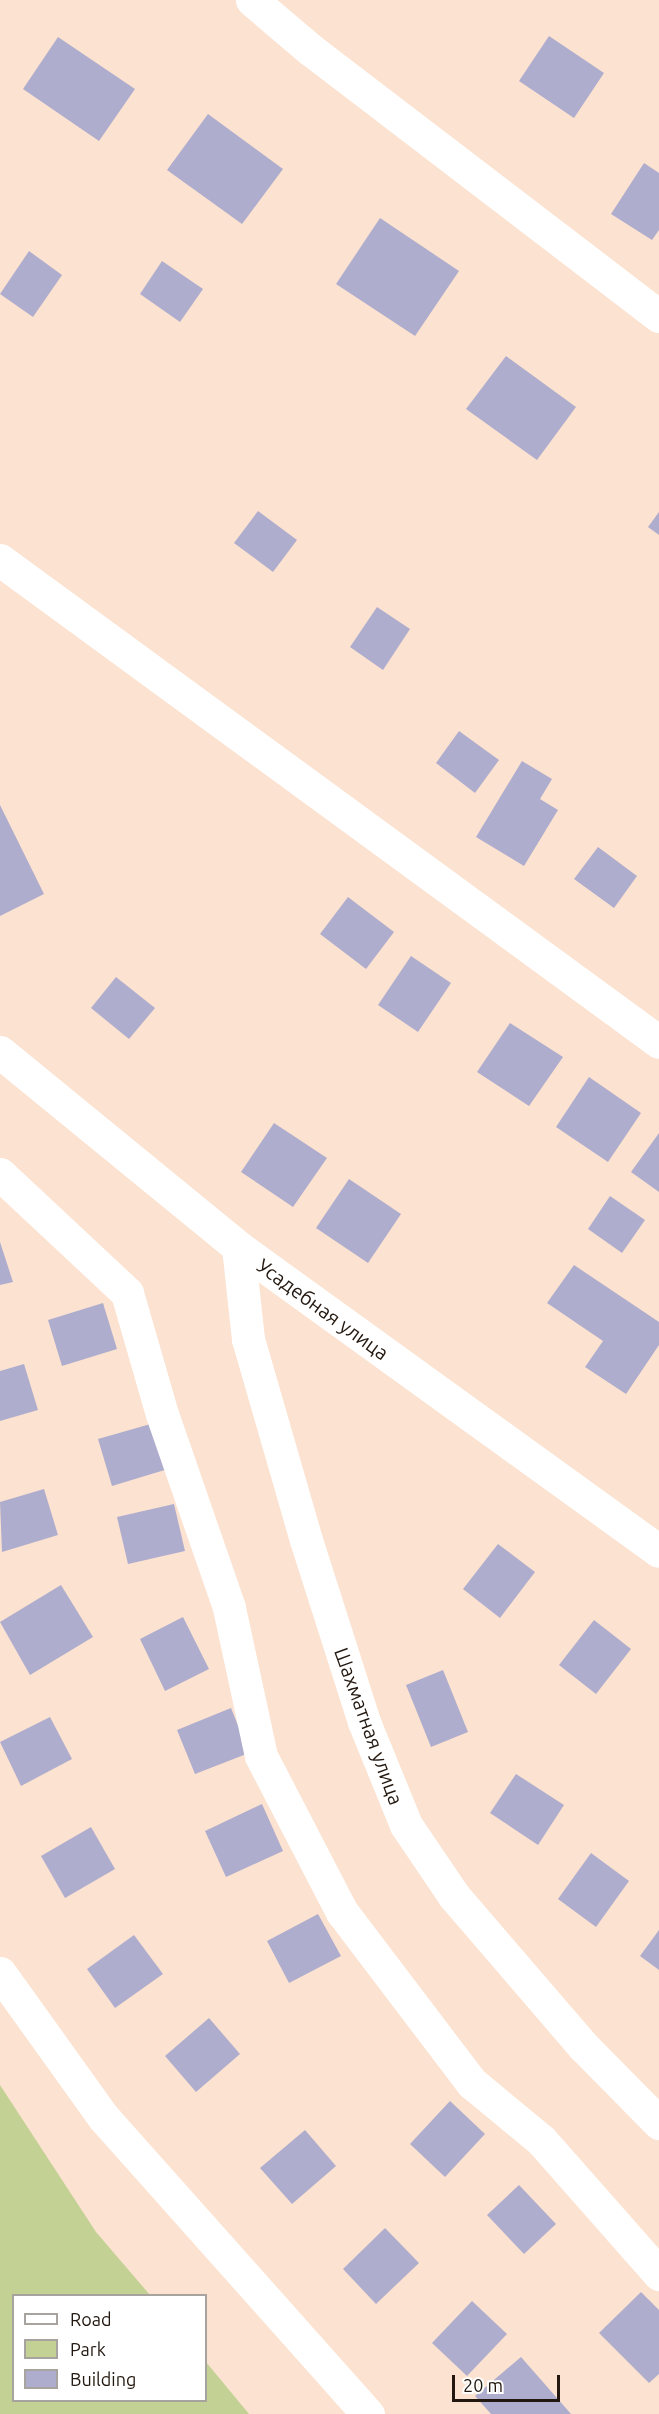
<!DOCTYPE html>
<html>
<head>
<meta charset="utf-8">
<style>
	body { margin:0 }
	#map { position:relative; width:659px; height:2414px; overflow:hidden; background:#fce2d0; font-family:Ubuntu,sans-serif }
	div>[style] { position:absolute }
	.green>* { inset:0; background:#c4d195 }
	.building>* { inset:0; background:#afadcd }
	.minor>* { height:33px; margin:-16.5px; padding:0 16.5px; transform-origin:16.5px; border-radius:16.5px; background:#fff }
	span { translate:-50% -50%; white-space:nowrap; text-align:center; line-height:1.15; -webkit-text-stroke:4.5px #fff; paint-order:stroke }
	.street-label { font-size:20px; color:#231810 }
	.legend { position:absolute; left:12px; top:2294px; width:195px; height:108px; box-sizing:border-box; background:#fff; border:2px solid #a7a39f; margin:0; padding:8px 10px; list-style:none; font-size:18px; color:#231810 }
	.legend li { display:flex; align-items:center; gap:12px; height:30px }
	.legend b { width:30px; border:2px solid #a7a39f }
	.scale { position:absolute; left:452px; top:2375px; width:108px; height:27px; box-sizing:border-box; border:3px solid #231810; border-top:0; padding-left:8px; font-size:18px; line-height:21px; white-space:nowrap; color:#231810; -webkit-text-stroke:4px #fff; paint-order:stroke }
</style>
</head>
<body>
<div id="map">
	<div class="green">
		<i style="clip-path:polygon(0 2085px,96px 2232px,150px 2295px,14px 2296px,14px 2400px,206px 2400px,206px 2362px,249px 2414px,0 2414px)"></i>
	</div>
	<div class="building">
		<i style="clip-path:polygon(549px 36px,604px 73px,574px 118px,519px 81px)"></i>
		<i style="clip-path:polygon(58px 37px,135px 89px,99px 141px,23px 89px)"></i>
		<i style="clip-path:polygon(208px 114px,283px 169px,242px 224px,167px 170px)"></i>
		<i style="clip-path:polygon(644px 163px,659px 173px,659px 230px,652px 240px,611px 214px)"></i>
		<i style="clip-path:polygon(380px 218px,459px 271px,415px 336px,336px 284px)"></i>
		<i style="clip-path:polygon(29px 251px,62px 275px,33px 317px,0 294px)"></i>
		<i style="clip-path:polygon(162px 261px,203px 289px,180px 322px,140px 294px)"></i>
		<i style="clip-path:polygon(506px 356px,576px 407px,537px 460px,466px 409px)"></i>
		<i style="clip-path:polygon(258px 511px,297px 540px,273px 572px,234px 543px)"></i>
		<i style="clip-path:polygon(659px 512px,659px 535px,648px 527px)"></i>
		<i style="clip-path:polygon(377px 607px,410px 629px,383px 670px,350px 647px)"></i>
		<i style="clip-path:polygon(459px 731px,499px 760px,475px 793px,436px 763px)"></i>
		<i style="clip-path:polygon(522px 761px,552px 779px,540px 799px,558px 810px,524px 866px,476px 837px)"></i>
		<i style="clip-path:polygon(0 805px,44px 894px,0 916px)"></i>
		<i style="clip-path:polygon(598px 847px,637px 876px,614px 908px,574px 879px)"></i>
		<i style="clip-path:polygon(348px 897px,394px 932px,366px 969px,320px 934px)"></i>
		<i style="clip-path:polygon(411px 956px,451px 983px,418px 1032px,378px 1005px)"></i>
		<i style="clip-path:polygon(116px 977px,155px 1008px,129px 1039px,91px 1008px)"></i>
		<i style="clip-path:polygon(510px 1023px,563px 1057px,529px 1106px,477px 1072px)"></i>
		<i style="clip-path:polygon(589px 1077px,641px 1113px,608px 1162px,556px 1127px)"></i>
		<i style="clip-path:polygon(274px 1123px,327px 1158px,293px 1207px,241px 1172px)"></i>
		<i style="clip-path:polygon(659px 1133px,659px 1192px,631px 1172px)"></i>
		<i style="clip-path:polygon(349px 1179px,401px 1214px,368px 1263px,316px 1228px)"></i>
		<i style="clip-path:polygon(610px 1196px,645px 1220px,622px 1253px,588px 1229px)"></i>
		<i style="clip-path:polygon(0 1242px,13px 1282px,0 1285px)"></i>
		<i style="clip-path:polygon(574px 1265px,659px 1322px,659px 1345px,626px 1394px,585px 1367px,603px 1341px,547px 1303px)"></i>
		<i style="clip-path:polygon(103px 1303px,117px 1349px,62px 1366px,48px 1320px)"></i>
		<i style="clip-path:polygon(24px 1364px,38px 1410px,0 1421px,0 1371px)"></i>
		<i style="clip-path:polygon(154px 1423px,168px 1469px,112px 1486px,98px 1439px)"></i>
		<i style="clip-path:polygon(44px 1489px,58px 1535px,2px 1552px,0 1502px)"></i>
		<i style="clip-path:polygon(174px 1504px,185px 1551px,128px 1564px,117px 1517px)"></i>
		<i style="clip-path:polygon(498px 1544px,535px 1572px,500px 1618px,463px 1589px)"></i>
		<i style="clip-path:polygon(61px 1585px,93px 1637px,30px 1675px,0 1622px)"></i>
		<i style="clip-path:polygon(183px 1617px,209px 1669px,165px 1691px,140px 1639px)"></i>
		<i style="clip-path:polygon(594px 1620px,631px 1649px,596px 1694px,559px 1665px)"></i>
		<i style="clip-path:polygon(443px 1670px,468px 1732px,431px 1747px,406px 1685px)"></i>
		<i style="clip-path:polygon(231px 1708px,249px 1753px,195px 1774px,177px 1730px)"></i>
		<i style="clip-path:polygon(50px 1717px,72px 1759px,21px 1786px,0 1742px)"></i>
		<i style="clip-path:polygon(516px 1774px,564px 1805px,538px 1845px,490px 1813px)"></i>
		<i style="clip-path:polygon(262px 1804px,283px 1851px,226px 1877px,205px 1831px)"></i>
		<i style="clip-path:polygon(91px 1827px,115px 1869px,65px 1898px,41px 1856px)"></i>
		<i style="clip-path:polygon(591px 1853px,629px 1881px,596px 1927px,558px 1899px)"></i>
		<i style="clip-path:polygon(318px 1914px,341px 1956px,289px 1983px,267px 1941px)"></i>
		<i style="clip-path:polygon(659px 1930px,659px 1970px,640px 1956px)"></i>
		<i style="clip-path:polygon(134px 1935px,163px 1974px,115px 2008px,87px 1969px)"></i>
		<i style="clip-path:polygon(209px 2018px,240px 2054px,196px 2092px,165px 2056px)"></i>
		<i style="clip-path:polygon(450px 2101px,485px 2134px,445px 2177px,410px 2144px)"></i>
		<i style="clip-path:polygon(305px 2130px,336px 2166px,292px 2204px,260px 2168px)"></i>
		<i style="clip-path:polygon(519px 2185px,556px 2224px,524px 2254px,487px 2215px)"></i>
		<i style="clip-path:polygon(385px 2228px,419px 2263px,376px 2304px,343px 2269px)"></i>
		<i style="clip-path:polygon(641px 2292px,659px 2310px,659px 2374px,649px 2383px,599px 2333px)"></i>
		<i style="clip-path:polygon(472px 2301px,507px 2334px,467px 2376px,432px 2343px)"></i>
		<i style="clip-path:polygon(521px 2357px,571px 2414px,491px 2414px,475px 2396px)"></i>
	</div>
	<div class="minor">
		<i style="left:252px;top:0;width:77px;rotate:40.3deg"></i>
		<i style="left:311px;top:50px;width:438px;rotate:37.4deg"></i>
		<i style="left:0;top:560px;width:816px;rotate:36.18deg"></i>
		<i style="left:0;top:1052px;width:308px;rotate:39.3deg"></i>
		<i style="left:238px;top:1247px;width:519px;rotate:35.83deg"></i>
		<i style="left:0;top:1174px;width:174px;rotate:43.1deg"></i>
		<i style="left:127px;top:1293px;width:126px;rotate:73.9deg"></i>
		<i style="left:162px;top:1414px;width:205px;rotate:70.9deg"></i>
		<i style="left:229px;top:1608px;width:151px;rotate:77.8deg"></i>
		<i style="left:261px;top:1756px;width:176px;rotate:62.6deg"></i>
		<i style="left:342px;top:1912px;width:215px;rotate:52.8deg"></i>
		<i style="left:472px;top:2083px;width:89px;rotate:39.6deg"></i>
		<i style="left:541px;top:2140px;width:179px;rotate:48.6deg"></i>
		<i style="left:238px;top:1247px;width:93px;rotate:83.8deg"></i>
		<i style="left:248px;top:1339px;width:209px;rotate:73.9deg"></i>
		<i style="left:306px;top:1540px;width:191px;rotate:72.3deg"></i>
		<i style="left:364px;top:1722px;width:111px;rotate:67.8deg"></i>
		<i style="left:406px;top:1825px;width:86px;rotate:55.9deg"></i>
		<i style="left:454px;top:1896px;width:199px;rotate:49.3deg"></i>
		<i style="left:584px;top:2047px;width:107px;rotate:45.4deg"></i>
		<i style="left:0;top:1973px;width:178px;rotate:54.4deg"></i>
		<i style="left:104px;top:2118px;width:397px;rotate:48.3deg"></i>
	</div>
	<div class="street-label">
		<span style="left:323px;top:1309px;rotate:36deg">Усадебная улица</span>
		<span style="left:369px;top:1726px;rotate:70deg">Шахматная улица</span>
	</div>
	<ul class="legend">
	<li><b style="height:8px;background:#fff"></b>Road</li>
	<li><b style="height:16px;background:#c4d195"></b>Park</li>
	<li><b style="height:16px;background:#afadcd"></b>Building</li>
	</ul>
	<div class="scale">20 m</div>
</div>
</body>
</html>
